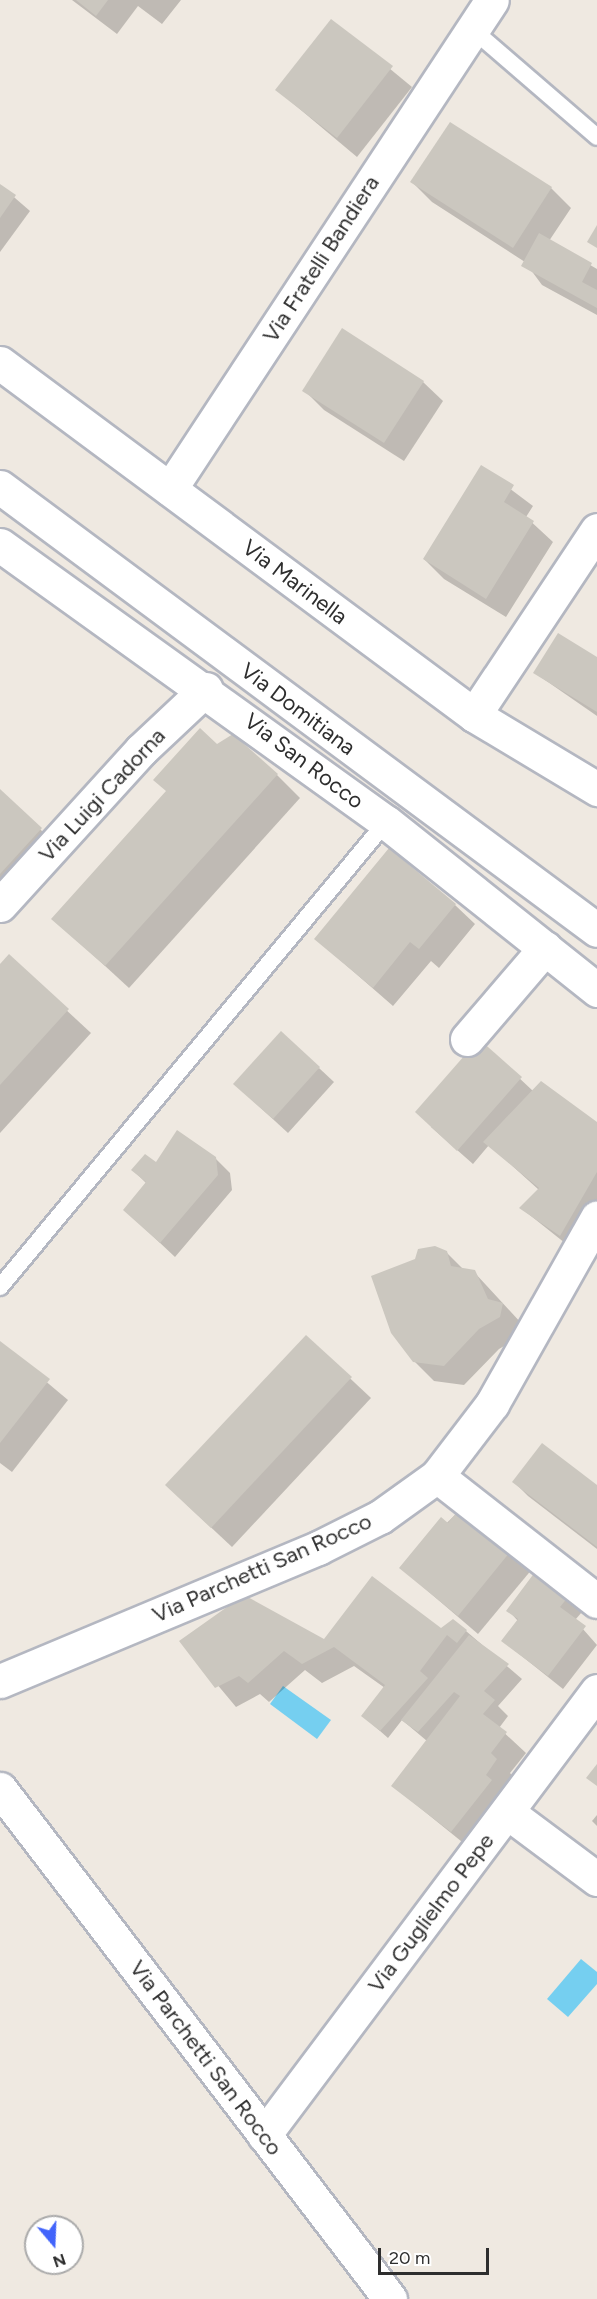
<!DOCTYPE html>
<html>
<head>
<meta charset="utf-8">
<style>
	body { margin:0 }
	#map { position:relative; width:597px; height:2299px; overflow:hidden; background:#efe9e1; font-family:Figtree,sans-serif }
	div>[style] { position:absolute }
	.water>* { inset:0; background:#75cff0 }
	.shadow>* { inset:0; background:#0003 }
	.building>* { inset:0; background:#cbc7bf }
	.roads { filter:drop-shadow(2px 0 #b4b7c1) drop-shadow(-2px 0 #b4b7c1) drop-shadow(0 2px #b4b7c1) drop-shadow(0 -2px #b4b7c1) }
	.lane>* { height:16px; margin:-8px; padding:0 8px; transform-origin:8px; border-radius:8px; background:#fff }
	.street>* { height:33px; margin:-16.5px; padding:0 16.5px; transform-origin:16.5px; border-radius:16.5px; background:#fff }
	.secondary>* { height:33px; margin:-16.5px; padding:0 16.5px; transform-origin:16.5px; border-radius:16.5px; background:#fff }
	span { translate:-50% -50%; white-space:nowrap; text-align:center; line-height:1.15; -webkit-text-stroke:4.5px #fff; paint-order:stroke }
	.street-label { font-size:22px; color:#2e2e2e }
	.north { position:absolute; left:24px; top:2215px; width:60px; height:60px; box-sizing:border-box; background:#fff; border:2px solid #ababab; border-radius:50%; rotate:161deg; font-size:16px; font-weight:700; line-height:24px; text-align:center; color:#2e2e2e }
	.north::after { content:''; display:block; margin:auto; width:21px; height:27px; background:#4264fb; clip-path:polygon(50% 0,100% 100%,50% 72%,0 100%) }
	.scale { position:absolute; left:378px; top:2248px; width:111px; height:27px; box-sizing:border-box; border:3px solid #2e2e2e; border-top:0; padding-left:8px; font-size:18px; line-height:21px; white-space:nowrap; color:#2e2e2e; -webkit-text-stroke:4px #fff; paint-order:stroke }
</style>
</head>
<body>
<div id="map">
	<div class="water">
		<i style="clip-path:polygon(283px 1686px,331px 1720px,317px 1739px,270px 1704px)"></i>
		<i style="clip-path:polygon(581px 1959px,597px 1972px,597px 1984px,568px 2017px,547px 1999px)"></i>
	</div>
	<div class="shadow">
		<i style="clip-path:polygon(72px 0,181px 0,162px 24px,138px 6px,117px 34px)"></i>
		<i style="clip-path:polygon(332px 21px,412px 87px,357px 157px,277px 90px)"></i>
		<i style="clip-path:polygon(412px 182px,551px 188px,571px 208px,549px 241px,597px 269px,597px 315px,542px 285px,525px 262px,432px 202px)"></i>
		<i style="clip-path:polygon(0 185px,30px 211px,0 252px)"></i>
		<i style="clip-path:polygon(423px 382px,443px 401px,404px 461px,324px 410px,304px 390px)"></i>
		<i style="clip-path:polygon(481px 467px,533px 506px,526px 517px,553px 542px,506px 617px,444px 579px,424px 559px)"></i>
		<i style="clip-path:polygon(597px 658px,597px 716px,535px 673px)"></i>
		<i style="clip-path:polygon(217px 745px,277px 775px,300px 798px,129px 988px,54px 919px)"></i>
		<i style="clip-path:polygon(0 791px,64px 852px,0 922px)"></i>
		<i style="clip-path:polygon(455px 905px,475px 924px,439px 968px,431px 961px,393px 1006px,316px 939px)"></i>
		<i style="clip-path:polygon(9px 957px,91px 1033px,0 1133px,0 966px)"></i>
		<i style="clip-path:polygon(480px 1041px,533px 1091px,597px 1124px,597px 1225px,580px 1255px,521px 1208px,539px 1190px,489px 1145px,473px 1164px,431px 1127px)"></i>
		<i style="clip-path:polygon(319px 1068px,334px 1082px,288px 1133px,250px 1098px)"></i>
		<i style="clip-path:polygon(215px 1158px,230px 1173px,232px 1190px,175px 1257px,125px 1210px,147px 1184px,133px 1170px)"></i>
		<i style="clip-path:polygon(446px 1252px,464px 1270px,474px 1272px,522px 1324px,519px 1337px,499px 1349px,464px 1385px,434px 1381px,414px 1361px)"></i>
		<i style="clip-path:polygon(306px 1337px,371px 1398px,232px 1547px,187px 1505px)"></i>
		<i style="clip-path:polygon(0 1343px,68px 1400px,12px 1472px,0 1463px)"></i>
		<i style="clip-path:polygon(514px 1482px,597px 1487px,597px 1549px,528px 1496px)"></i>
		<i style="clip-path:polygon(463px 1507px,533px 1568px,478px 1634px,401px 1568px)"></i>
		<i style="clip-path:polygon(567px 1598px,582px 1612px,575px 1620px,597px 1645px,563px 1689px,503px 1641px,518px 1621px,508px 1610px)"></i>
		<i style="clip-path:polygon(441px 1629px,466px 1631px,522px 1679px,498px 1706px,508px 1716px,499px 1728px,526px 1753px,510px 1773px,516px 1780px,472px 1850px,393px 1786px,427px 1741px,402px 1720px,388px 1738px,363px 1716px,385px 1688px,354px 1666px,322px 1683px,305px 1670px,269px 1702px,260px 1694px,236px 1707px,181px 1641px,324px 1641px)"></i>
		<i style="clip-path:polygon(597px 1815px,597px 1826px,592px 1821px)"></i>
	</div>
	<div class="building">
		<i style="clip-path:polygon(76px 0,108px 0,96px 16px)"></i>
		<i style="clip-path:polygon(331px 19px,393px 66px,337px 138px,275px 90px)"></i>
		<i style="clip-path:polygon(450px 122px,552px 187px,513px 248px,410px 182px)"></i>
		<i style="clip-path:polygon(0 184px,16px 195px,0 218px)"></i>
		<i style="clip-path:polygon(597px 225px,597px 248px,587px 242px)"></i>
		<i style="clip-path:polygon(539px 233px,592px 263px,582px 282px,597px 290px,597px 308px,521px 266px)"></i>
		<i style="clip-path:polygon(342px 328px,424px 381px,384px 443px,302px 391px)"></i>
		<i style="clip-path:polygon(481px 465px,514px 485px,504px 502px,534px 521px,486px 599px,423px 559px)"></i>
		<i style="clip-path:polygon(558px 633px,597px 657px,597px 712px,533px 673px)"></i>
		<i style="clip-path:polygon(200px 728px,217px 744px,233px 734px,278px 774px,105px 966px,51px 919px,166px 791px,153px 780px)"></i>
		<i style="clip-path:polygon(0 789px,42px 828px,0 874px)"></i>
		<i style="clip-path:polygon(389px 848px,456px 904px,419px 949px,410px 942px,373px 988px,314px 939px)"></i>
		<i style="clip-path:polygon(9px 954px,69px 1009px,0 1085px,0 964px)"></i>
		<i style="clip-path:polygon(281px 1031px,320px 1067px,273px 1119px,233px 1084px)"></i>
		<i style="clip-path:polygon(479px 1039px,522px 1077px,457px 1151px,415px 1112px)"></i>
		<i style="clip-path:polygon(541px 1081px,597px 1122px,597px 1172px,560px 1236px,519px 1208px,539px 1188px,483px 1142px)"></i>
		<i style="clip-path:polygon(177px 1130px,216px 1157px,218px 1175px,160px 1243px,123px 1210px,146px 1182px,131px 1170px,145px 1154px,156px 1162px)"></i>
		<i style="clip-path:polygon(435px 1246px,447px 1251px,451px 1266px,475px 1270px,488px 1299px,503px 1303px,500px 1317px,479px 1329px,444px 1366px,413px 1362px,391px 1333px,371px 1276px,415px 1259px,418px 1249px)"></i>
		<i style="clip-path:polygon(306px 1335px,352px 1377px,211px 1528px,165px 1485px)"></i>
		<i style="clip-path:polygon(0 1341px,50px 1379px,0 1443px)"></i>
		<i style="clip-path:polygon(542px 1443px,597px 1485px,597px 1547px,512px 1482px)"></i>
		<i style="clip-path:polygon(463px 1505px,514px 1547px,458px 1616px,399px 1568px,441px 1517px,448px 1523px)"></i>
		<i style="clip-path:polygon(535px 1572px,568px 1597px,560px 1607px,586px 1626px,548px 1676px,501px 1641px,518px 1619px,506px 1611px)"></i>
		<i style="clip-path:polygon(372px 1576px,441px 1628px,453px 1619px,467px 1630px,457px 1643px,447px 1635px,420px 1671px,428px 1678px,380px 1731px,361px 1716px,385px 1685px,334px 1647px,302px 1664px,284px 1651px,248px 1683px,239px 1676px,215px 1688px,179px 1641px,244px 1595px,324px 1639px)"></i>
		<i style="clip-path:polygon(469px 1635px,509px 1664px,484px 1691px,495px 1700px,483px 1714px,507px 1732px,491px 1753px,497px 1759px,486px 1775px,492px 1780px,451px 1832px,391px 1786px,460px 1696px,454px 1692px,418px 1732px,401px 1720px)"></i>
		<i style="clip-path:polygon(597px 1764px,597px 1786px,586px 1778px)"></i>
	</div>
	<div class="roads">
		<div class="lane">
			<i style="left:472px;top:29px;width:165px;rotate:40.8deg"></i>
			<i style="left:0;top:1287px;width:604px;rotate:-50.3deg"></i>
		</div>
		<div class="street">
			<i style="left:0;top:363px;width:590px;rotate:36.6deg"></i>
			<i style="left:474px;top:715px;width:144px;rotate:31deg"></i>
			<i style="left:170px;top:489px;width:585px;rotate:-56.64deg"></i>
			<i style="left:0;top:545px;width:475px;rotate:35.7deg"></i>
			<i style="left:386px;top:822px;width:270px;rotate:38.5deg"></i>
			<i style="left:474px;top:715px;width:222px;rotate:-56.4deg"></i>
			<i style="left:0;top:905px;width:210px;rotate:-47.7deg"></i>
			<i style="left:141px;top:750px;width:89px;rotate:-43.2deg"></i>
			<i style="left:467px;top:1039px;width:120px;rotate:-49.4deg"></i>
			<i style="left:437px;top:1476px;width:203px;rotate:38deg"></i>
			<i style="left:0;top:1681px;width:345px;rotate:-22.7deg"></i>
			<i style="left:318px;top:1548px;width:69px;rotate:-26.6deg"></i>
			<i style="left:380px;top:1517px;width:70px;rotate:-35.7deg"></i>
			<i style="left:437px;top:1476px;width:91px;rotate:-52.6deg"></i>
			<i style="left:492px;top:1404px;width:214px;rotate:-60.6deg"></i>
			<i style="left:0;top:1789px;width:642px;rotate:52.59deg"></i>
			<i style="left:507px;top:1812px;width:112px;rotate:36.7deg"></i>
			<i style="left:264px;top:2135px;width:555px;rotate:-53.13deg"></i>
		</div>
		<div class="secondary">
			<i style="left:0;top:487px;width:743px;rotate:36.58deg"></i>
		</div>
	</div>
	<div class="street-label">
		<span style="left:321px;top:259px;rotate:-57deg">Via Fratelli Bandiera</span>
		<span style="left:295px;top:582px;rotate:37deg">Via Marinella</span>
		<span style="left:298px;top:709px;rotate:37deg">Via Domitiana</span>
		<span style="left:304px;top:761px;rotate:37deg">Via San Rocco</span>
		<span style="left:102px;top:795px;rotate:-47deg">Via Luigi Cadorna</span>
		<span style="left:262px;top:1568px;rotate:-24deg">Via Parchetti San Rocco</span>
		<span style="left:431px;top:1913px;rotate:-53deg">Via Guglielmo Pepe</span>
		<span style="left:206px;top:2058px;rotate:53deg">Via Parchetti San Rocco</span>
	</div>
	<div class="north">N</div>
	<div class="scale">20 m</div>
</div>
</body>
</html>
